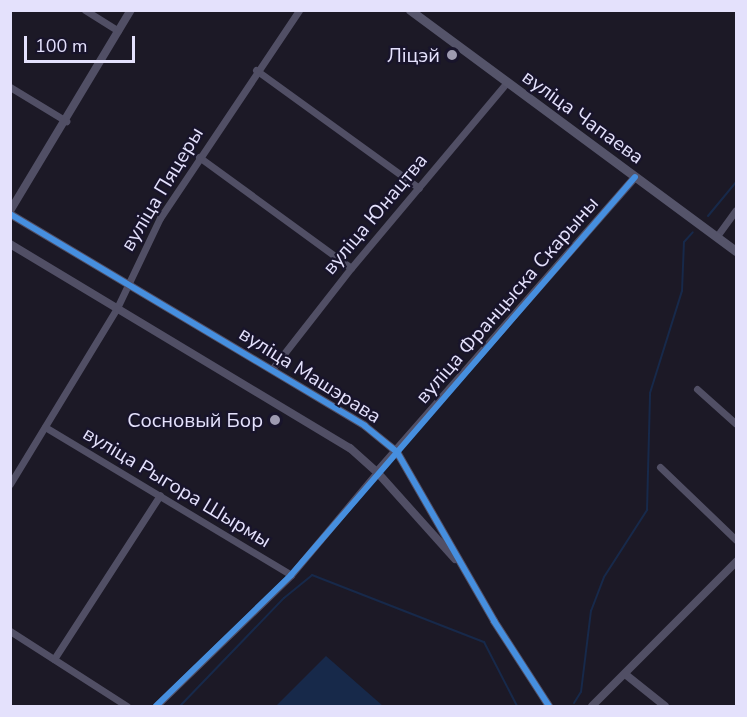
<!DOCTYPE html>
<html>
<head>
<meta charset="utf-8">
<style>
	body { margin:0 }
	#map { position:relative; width:747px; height:717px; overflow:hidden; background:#1c1926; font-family:"Nunito Sans",sans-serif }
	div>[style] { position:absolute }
	.water>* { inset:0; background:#17294a }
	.stream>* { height:2px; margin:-1px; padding:0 1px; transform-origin:1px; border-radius:1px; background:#17294a }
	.minor>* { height:7px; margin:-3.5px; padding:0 3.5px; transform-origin:3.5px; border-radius:3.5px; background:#514f65 }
	.tertiary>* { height:8px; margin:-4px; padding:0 4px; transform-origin:4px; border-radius:4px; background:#514f65 }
	.secondary>* { height:9px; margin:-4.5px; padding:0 4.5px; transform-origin:4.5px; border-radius:4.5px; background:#55546a }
	.cycleway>* { height:6px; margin:-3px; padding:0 3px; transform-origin:3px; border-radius:3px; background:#468fdf }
	.dots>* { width:16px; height:16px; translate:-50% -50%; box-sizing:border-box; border:3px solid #18142b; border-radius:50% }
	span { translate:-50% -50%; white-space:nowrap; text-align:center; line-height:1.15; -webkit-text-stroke:4.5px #18142b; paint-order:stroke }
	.poi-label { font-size:20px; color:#e4e1fc }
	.right { translate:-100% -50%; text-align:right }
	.street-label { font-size:20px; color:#e4e1fc }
	.frame { position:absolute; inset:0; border:12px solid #e4e1fc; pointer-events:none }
	.scale { position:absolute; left:24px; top:36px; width:111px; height:27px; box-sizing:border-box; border:3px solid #e4e1fc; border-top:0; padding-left:8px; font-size:18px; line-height:21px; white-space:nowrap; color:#e4e1fc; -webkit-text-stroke:4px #18142b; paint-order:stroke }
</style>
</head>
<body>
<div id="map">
	<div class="water">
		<i style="clip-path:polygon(326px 656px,383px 706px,276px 706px)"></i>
	</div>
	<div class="stream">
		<i style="left:708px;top:216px;width:44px;rotate:-50.5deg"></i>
		<i style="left:574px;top:703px;width:13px;rotate:-58deg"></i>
		<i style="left:581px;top:692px;width:82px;rotate:-83deg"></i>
		<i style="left:591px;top:611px;width:36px;rotate:-69deg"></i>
		<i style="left:604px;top:577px;width:80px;rotate:-57.3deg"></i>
		<i style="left:647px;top:510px;width:117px;rotate:-88.5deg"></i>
		<i style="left:650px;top:393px;width:107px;rotate:-72.6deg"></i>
		<i style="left:682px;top:291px;width:49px;rotate:-87.7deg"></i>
		<i style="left:684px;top:242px;width:13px;rotate:-48deg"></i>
		<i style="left:180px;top:706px;width:150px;rotate:-46.1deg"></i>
		<i style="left:284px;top:598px;width:36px;rotate:-39deg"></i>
		<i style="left:312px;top:575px;width:185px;rotate:21.3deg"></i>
		<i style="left:484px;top:642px;width:72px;rotate:62.7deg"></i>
	</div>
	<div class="minor">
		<i style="left:85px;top:10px;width:39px;rotate:32deg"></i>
		<i style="left:256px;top:70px;width:201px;rotate:35.9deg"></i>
		<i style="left:10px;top:87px;width:66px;rotate:31.3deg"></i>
		<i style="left:199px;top:157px;width:188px;rotate:36.1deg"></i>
		<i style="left:717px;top:236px;width:32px;rotate:-54deg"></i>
		<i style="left:272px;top:369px;width:128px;rotate:-52deg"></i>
		<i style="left:351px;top:268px;width:241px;rotate:-50deg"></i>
		<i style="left:697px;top:389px;width:52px;rotate:41.9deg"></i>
		<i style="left:45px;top:427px;width:287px;rotate:31deg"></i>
		<i style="left:660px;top:467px;width:105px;rotate:43.8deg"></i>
		<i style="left:10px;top:484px;width:206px;rotate:-58.7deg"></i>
		<i style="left:117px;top:308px;width:100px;rotate:-64.5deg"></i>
		<i style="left:160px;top:218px;width:250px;rotate:-56.2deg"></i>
		<i style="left:10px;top:631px;width:139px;rotate:32.7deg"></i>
		<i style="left:54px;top:659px;width:195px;rotate:-57.1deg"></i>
		<i style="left:156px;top:706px;width:188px;rotate:-44.1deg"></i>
		<i style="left:291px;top:575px;width:134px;rotate:-50.1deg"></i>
	</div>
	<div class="tertiary">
		<i style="left:10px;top:211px;width:235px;rotate:-59deg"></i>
		<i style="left:10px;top:214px;width:413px;rotate:30.8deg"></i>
		<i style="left:365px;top:426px;width:41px;rotate:39.1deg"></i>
		<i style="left:397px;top:452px;width:195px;rotate:60.1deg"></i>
		<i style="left:494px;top:621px;width:101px;rotate:57.1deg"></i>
		<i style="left:10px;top:244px;width:397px;rotate:31deg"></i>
		<i style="left:350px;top:448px;width:36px;rotate:42deg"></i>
		<i style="left:377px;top:472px;width:117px;rotate:48.1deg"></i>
		<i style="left:377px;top:472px;width:392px;rotate:-48.8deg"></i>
		<i style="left:625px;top:674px;width:51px;rotate:38.7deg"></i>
		<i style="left:592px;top:706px;width:204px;rotate:-45deg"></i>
	</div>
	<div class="secondary">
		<i style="left:410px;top:10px;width:405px;rotate:36.5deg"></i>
	</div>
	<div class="cycleway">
		<i style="left:10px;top:214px;width:413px;rotate:30.8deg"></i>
		<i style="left:365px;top:426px;width:41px;rotate:39.1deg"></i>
		<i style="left:397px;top:452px;width:195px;rotate:60.1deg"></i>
		<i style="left:494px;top:621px;width:101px;rotate:57.1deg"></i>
		<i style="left:156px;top:706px;width:188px;rotate:-44.1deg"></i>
		<i style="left:291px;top:575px;width:526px;rotate:-49.16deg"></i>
	</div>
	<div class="dots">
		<i style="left:452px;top:55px;background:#9e9bb1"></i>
		<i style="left:275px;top:420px;background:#9e9bb1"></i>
	</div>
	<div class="poi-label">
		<span class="right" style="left:440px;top:55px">Ліцэй</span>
		<span class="right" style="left:263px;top:420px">Сосновый Бор</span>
	</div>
	<div class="street-label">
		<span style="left:583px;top:117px;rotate:36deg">вуліца Чапаева</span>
		<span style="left:162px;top:189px;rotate:-59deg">вуліца Пяцеры</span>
		<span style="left:375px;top:214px;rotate:-50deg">вуліца Юнацтва</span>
		<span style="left:507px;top:300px;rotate:-49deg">вуліца Францыска Скарыны</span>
		<span style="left:310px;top:375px;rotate:32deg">вуліца Машэрава</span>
		<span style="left:177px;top:487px;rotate:31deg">вуліца Рыгора Шырмы</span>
	</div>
	<div class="frame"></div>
	<div class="scale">100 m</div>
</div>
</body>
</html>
